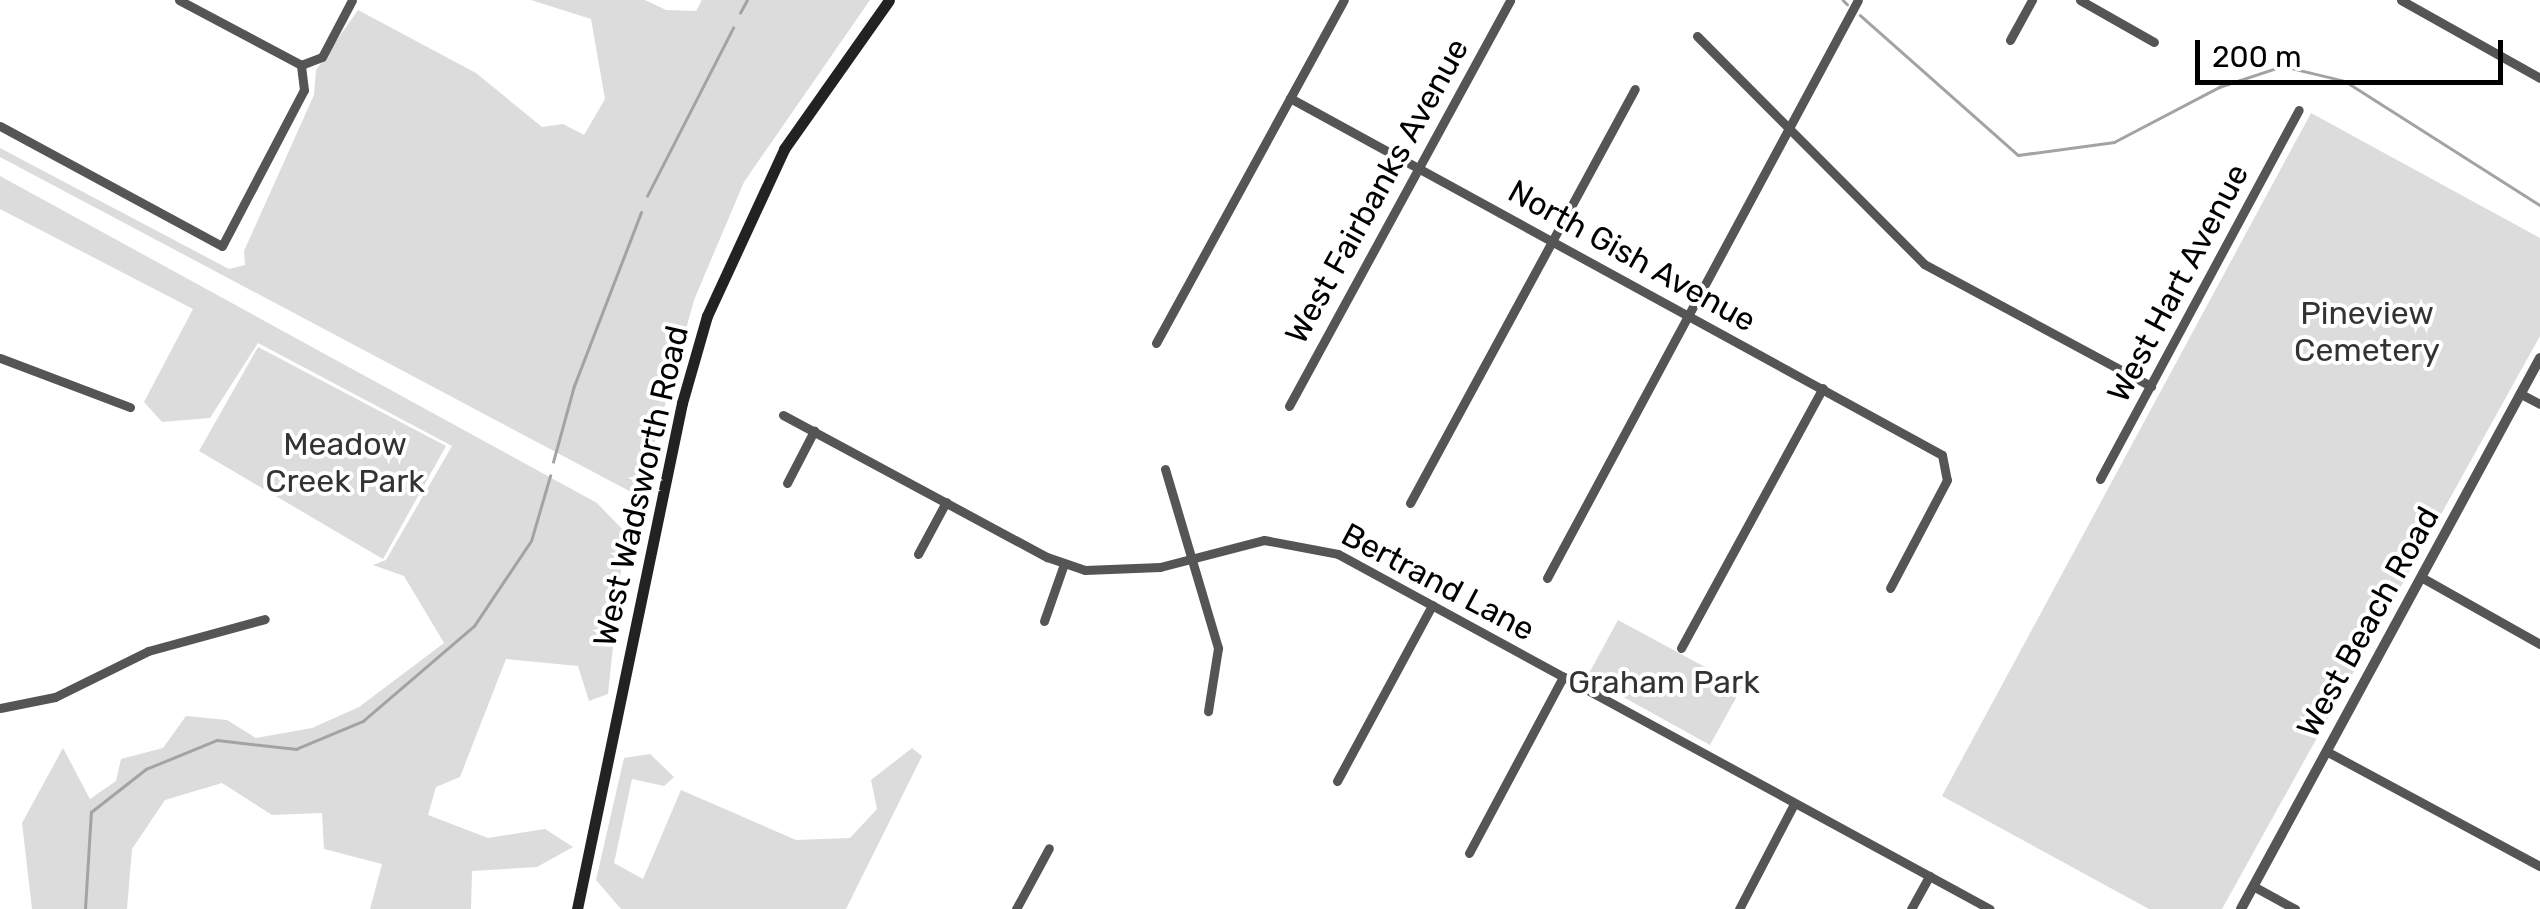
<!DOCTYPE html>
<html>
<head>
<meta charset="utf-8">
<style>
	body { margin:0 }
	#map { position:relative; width:2540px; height:909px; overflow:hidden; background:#fff; font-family:Rubik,sans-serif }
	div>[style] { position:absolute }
	.green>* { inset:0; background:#dcdcdc }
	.stream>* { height:2.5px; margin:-1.25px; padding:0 1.25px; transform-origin:1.25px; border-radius:1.25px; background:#a3a3a3 }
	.minor>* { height:9px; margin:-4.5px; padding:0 4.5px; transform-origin:4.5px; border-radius:4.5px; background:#555 }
	.tertiary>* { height:10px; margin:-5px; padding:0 5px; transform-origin:5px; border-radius:5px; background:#555 }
	.secondary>* { height:11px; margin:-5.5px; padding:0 5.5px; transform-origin:5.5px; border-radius:5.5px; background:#222 }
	span { translate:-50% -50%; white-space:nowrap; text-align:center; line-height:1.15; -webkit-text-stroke:8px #fff; paint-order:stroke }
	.street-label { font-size:32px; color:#000 }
	.park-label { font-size:32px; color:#333 }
	.scale { position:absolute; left:2195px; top:40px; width:308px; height:45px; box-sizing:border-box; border:5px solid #000; border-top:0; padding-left:12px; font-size:30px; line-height:35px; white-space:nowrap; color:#000; -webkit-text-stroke:8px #fff; paint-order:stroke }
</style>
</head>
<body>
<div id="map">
	<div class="green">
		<i style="clip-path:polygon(531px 0,645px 0,666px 10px,696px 11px,702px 0,870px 0,744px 182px,694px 300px,647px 470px,633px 493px,0 157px,0 148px,229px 269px,245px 265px,244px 251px,314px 95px,316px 70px,358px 10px,476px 73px,542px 127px,563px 124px,584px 135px,605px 99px,591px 19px)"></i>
		<i style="clip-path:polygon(2311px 113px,2540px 238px,2540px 336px,2222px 909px,2149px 909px,1942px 796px)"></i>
		<i style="clip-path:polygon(0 176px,597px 503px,625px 532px,608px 694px,589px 701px,578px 666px,506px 659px,460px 777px,436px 787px,428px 815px,488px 838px,545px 829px,573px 847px,537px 867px,472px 871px,471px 909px,370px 909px,382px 864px,324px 849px,322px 813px,272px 815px,222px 783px,165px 800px,132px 849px,127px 909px,32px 909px,22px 823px,63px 748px,90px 799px,116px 781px,121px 759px,163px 748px,186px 716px,227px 720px,256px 738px,312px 728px,359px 707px,444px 643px,404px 576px,373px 565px,386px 560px,452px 446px,258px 343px,210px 418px,162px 422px,144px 402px,193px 309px,0 209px)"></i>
		<i style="clip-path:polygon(258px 347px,446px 446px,383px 559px,199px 451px)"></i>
		<i style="clip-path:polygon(1618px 620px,1742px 687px,1710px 745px,1587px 677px)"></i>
		<i style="clip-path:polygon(912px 748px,922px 756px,846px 909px,621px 909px,596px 880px,624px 758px,650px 754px,674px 777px,664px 786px,632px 779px,614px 863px,643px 879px,681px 790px,796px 840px,850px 838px,877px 809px,871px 780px)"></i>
	</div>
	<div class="stream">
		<i style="left:1843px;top:0;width:6px;rotate:45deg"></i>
		<i style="left:740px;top:13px;width:15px;rotate:-62deg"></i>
		<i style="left:1860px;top:15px;width:211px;rotate:41.5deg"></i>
		<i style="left:2018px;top:155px;width:97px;rotate:-7.7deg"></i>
		<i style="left:2114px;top:142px;width:119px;rotate:-27.6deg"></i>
		<i style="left:2219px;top:87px;width:67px;rotate:-18.2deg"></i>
		<i style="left:2283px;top:66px;width:64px;rotate:13.6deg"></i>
		<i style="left:2345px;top:81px;width:231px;rotate:32.5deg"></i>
		<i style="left:647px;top:196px;width:189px;rotate:-62.9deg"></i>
		<i style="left:553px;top:462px;width:79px;rotate:-74.6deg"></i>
		<i style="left:574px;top:386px;width:186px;rotate:-68.9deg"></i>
		<i style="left:85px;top:909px;width:97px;rotate:-86.5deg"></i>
		<i style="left:91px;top:812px;width:70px;rotate:-38deg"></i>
		<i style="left:146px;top:769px;width:77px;rotate:-22.2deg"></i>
		<i style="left:217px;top:740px;width:80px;rotate:6.5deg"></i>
		<i style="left:296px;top:749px;width:73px;rotate:-22.7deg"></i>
		<i style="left:363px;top:721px;width:146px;rotate:-40.6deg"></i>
		<i style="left:474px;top:626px;width:102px;rotate:-56.2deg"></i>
		<i style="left:531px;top:541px;width:68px;rotate:-73.7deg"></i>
	</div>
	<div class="minor">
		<i style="left:179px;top:0;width:138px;rotate:28deg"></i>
		<i style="left:2080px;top:0;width:85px;rotate:29.6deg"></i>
		<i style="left:2401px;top:0;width:159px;rotate:29.3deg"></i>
		<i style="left:1697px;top:36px;width:322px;rotate:45.1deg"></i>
		<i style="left:1924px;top:264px;width:258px;rotate:28.3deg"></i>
		<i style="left:2010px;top:40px;width:46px;rotate:-61.2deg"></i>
		<i style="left:301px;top:65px;width:22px;rotate:-21deg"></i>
		<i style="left:322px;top:57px;width:64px;rotate:-62.2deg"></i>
		<i style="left:1290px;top:98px;width:743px;rotate:28.7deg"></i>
		<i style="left:1942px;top:455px;width:25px;rotate:79deg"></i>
		<i style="left:1947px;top:480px;width:122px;rotate:117.8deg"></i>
		<i style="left:0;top:126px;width:252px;rotate:28.4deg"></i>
		<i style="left:222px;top:246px;width:176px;rotate:-62.3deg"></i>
		<i style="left:304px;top:90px;width:25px;rotate:-97deg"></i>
		<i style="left:1156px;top:343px;width:391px;rotate:-61.3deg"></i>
		<i style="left:0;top:358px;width:139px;rotate:20.7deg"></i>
		<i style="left:2521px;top:394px;width:21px;rotate:28deg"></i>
		<i style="left:1289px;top:406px;width:462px;rotate:-61.4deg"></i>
		<i style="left:783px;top:415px;width:300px;rotate:28.3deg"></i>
		<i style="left:1047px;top:557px;width:40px;rotate:18.9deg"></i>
		<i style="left:1085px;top:570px;width:75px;rotate:-2.3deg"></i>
		<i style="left:1160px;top:567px;width:107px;rotate:-14.6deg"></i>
		<i style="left:1264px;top:540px;width:75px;rotate:10.7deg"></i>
		<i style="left:1338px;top:554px;width:742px;rotate:28.57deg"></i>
		<i style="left:1165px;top:469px;width:187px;rotate:73.5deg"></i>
		<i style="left:1218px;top:648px;width:64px;rotate:99deg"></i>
		<i style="left:2100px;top:479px;width:419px;rotate:-61.7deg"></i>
		<i style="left:787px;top:483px;width:59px;rotate:-62.6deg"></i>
		<i style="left:1410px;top:503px;width:471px;rotate:-61.5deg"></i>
		<i style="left:918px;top:554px;width:59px;rotate:-61.7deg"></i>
		<i style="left:2421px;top:577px;width:137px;rotate:29.4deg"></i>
		<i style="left:1547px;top:578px;width:656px;rotate:-61.72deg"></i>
		<i style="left:1044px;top:621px;width:60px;rotate:-70.7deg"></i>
		<i style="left:1681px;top:648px;width:296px;rotate:-61.4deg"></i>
		<i style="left:0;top:708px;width:56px;rotate:-11.3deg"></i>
		<i style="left:55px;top:697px;width:104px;rotate:-26.3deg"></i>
		<i style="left:148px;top:651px;width:121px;rotate:-15.3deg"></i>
		<i style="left:2326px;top:751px;width:243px;rotate:28.3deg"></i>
		<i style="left:1337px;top:781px;width:200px;rotate:-61.6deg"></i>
		<i style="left:1469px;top:853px;width:200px;rotate:-61.9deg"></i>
		<i style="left:2253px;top:886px;width:48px;rotate:28.7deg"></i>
		<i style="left:1016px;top:909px;width:69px;rotate:-61.6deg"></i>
		<i style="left:1739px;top:909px;width:119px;rotate:-62.4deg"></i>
		<i style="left:1911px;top:909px;width:38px;rotate:-61deg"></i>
	</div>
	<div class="tertiary">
		<i style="left:2241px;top:909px;width:627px;rotate:-61.51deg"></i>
	</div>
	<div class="secondary">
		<i style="left:577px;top:909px;width:517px;rotate:-78.28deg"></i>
		<i style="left:682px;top:403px;width:91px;rotate:-74deg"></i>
		<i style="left:707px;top:316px;width:184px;rotate:-65.2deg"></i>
		<i style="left:784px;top:149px;width:182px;rotate:-54.8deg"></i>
	</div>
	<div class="street-label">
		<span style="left:1377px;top:191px;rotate:-61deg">West Fairbanks Avenue</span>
		<span style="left:1632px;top:256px;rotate:29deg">North Gish Avenue</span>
		<span style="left:2178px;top:283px;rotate:-62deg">West Hart Avenue</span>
		<span style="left:641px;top:486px;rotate:-77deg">West Wadsworth Road</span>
		<span style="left:1438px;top:582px;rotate:28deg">Bertrand Lane</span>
		<span style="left:2368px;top:622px;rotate:-61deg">West Beach Road</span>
	</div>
	<div class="park-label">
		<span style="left:2367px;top:332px">Pineview<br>Cemetery</span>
		<span style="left:345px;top:463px">Meadow<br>Creek Park</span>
		<span style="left:1664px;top:682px">Graham Park</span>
	</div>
	<div class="scale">200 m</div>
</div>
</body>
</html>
